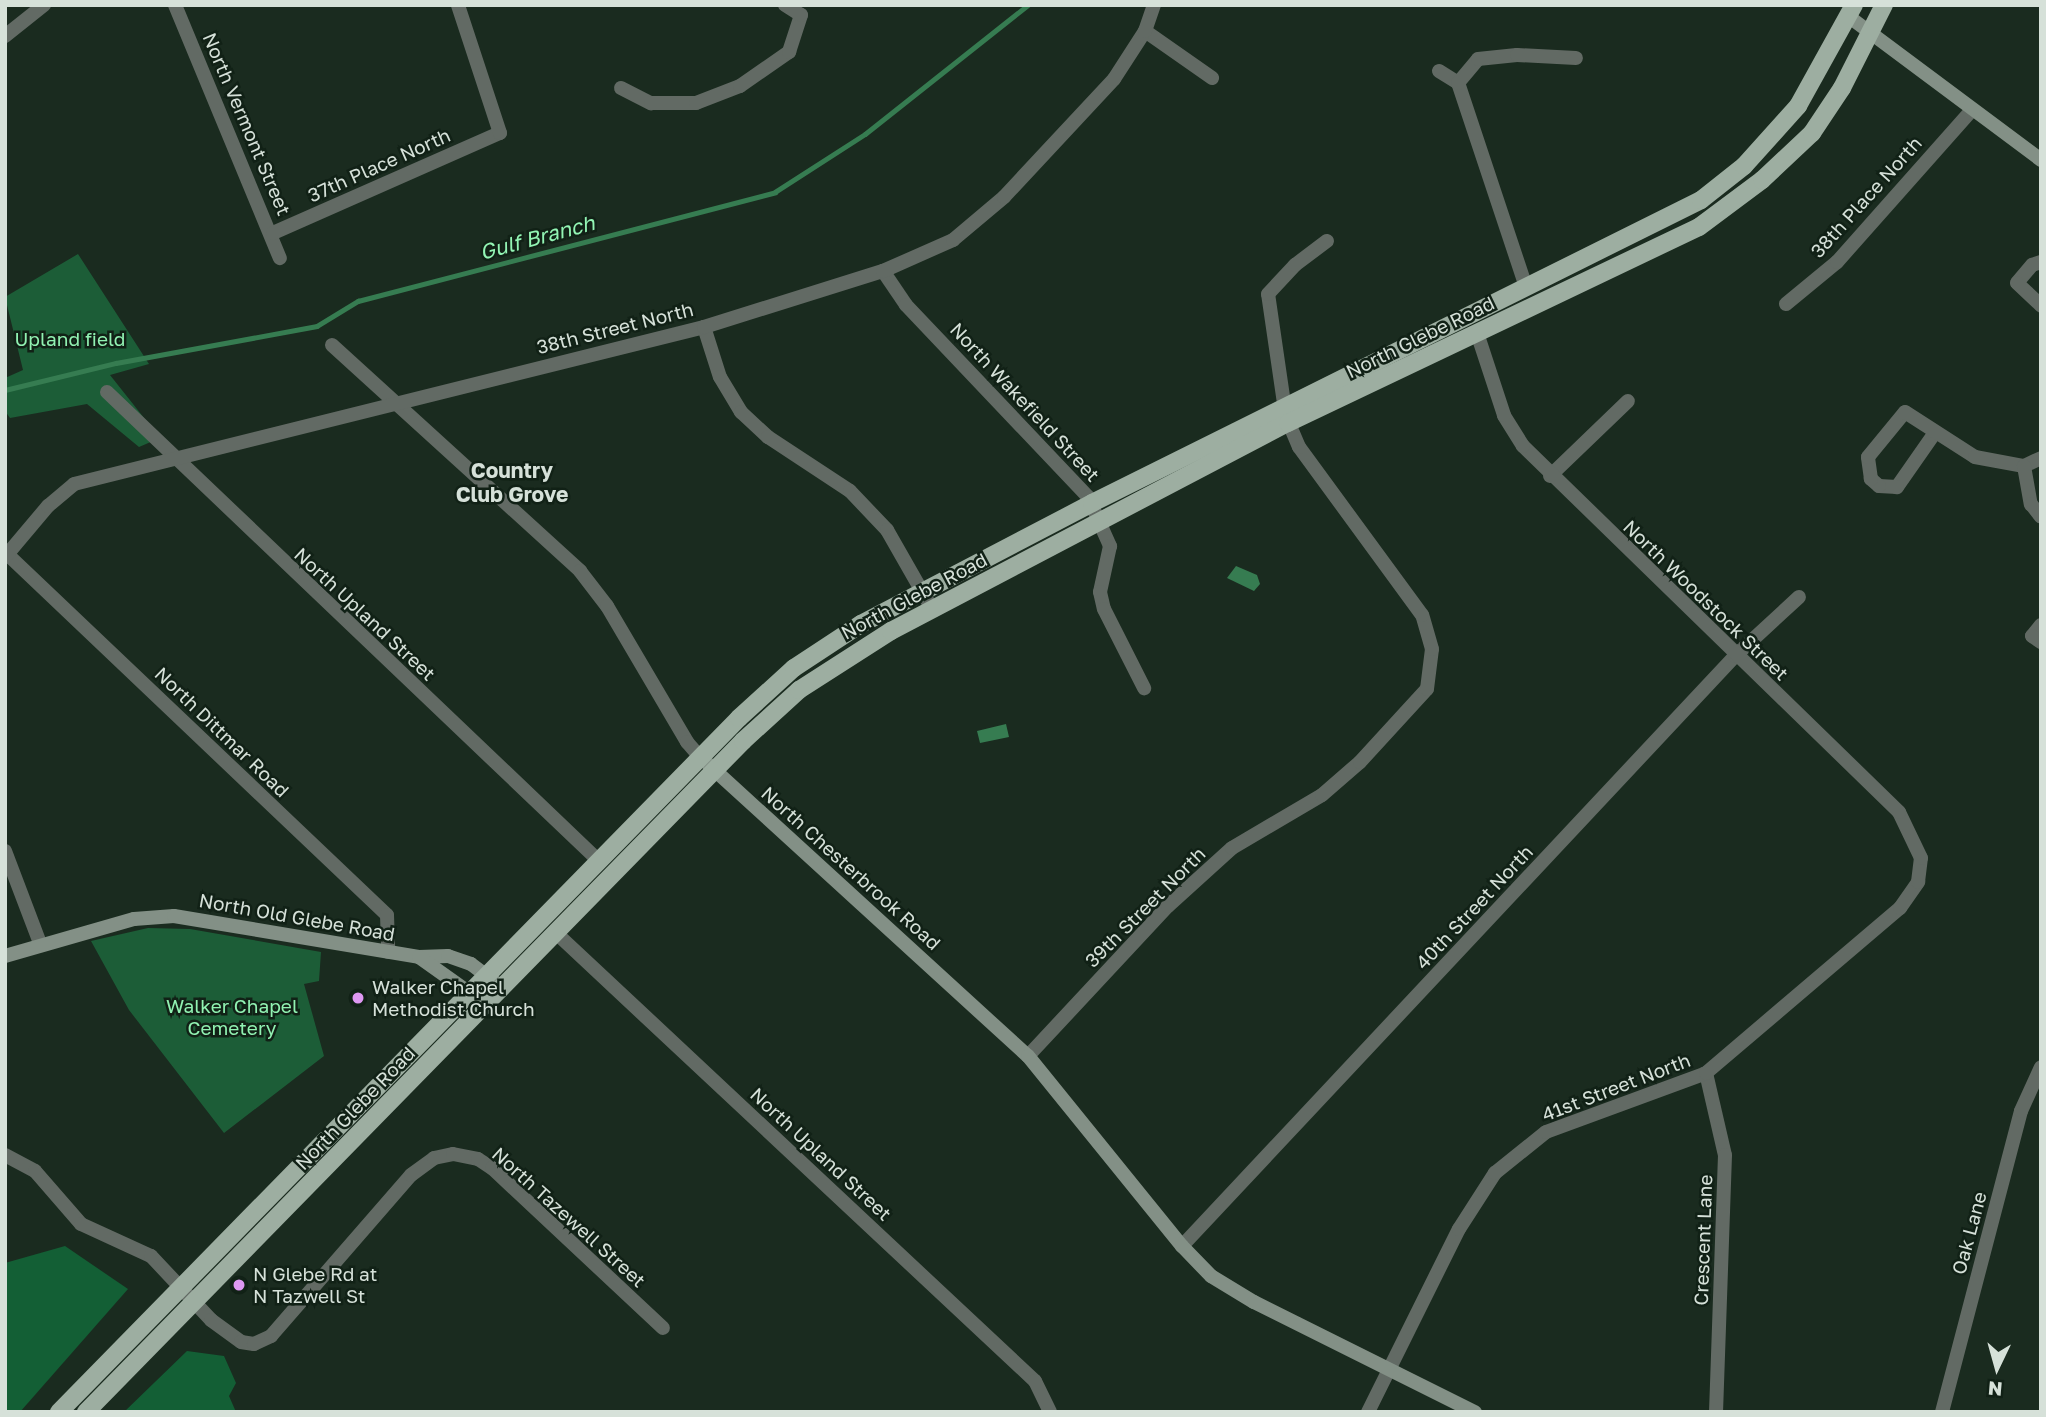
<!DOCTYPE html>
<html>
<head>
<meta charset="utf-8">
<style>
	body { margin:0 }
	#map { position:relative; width:2046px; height:1417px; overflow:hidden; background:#1a2b1f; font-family:"Golos Text",sans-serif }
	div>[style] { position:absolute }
	.green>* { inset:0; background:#1c5d37 }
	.forest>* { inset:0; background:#135f35 }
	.water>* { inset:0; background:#367c51 }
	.stream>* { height:4.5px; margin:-2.25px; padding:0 2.25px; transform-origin:2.25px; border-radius:2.25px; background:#367c51 }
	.street>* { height:14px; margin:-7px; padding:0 7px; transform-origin:7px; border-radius:7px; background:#626a64 }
	.secondary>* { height:14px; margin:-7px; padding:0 7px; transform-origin:7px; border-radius:7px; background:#839086 }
	.primary>* { height:18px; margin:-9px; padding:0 9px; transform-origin:9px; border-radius:9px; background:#9daea1 }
	.dots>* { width:19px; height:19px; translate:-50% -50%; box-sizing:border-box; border:4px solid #112116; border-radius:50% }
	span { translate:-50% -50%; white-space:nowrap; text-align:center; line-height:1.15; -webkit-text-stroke:5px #112116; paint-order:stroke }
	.street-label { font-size:19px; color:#d6e1d9 }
	.park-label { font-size:19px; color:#91f2b2 }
	.poi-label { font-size:19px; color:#d6e1d9 }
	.left { translate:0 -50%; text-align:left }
	.water-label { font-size:21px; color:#93f5b4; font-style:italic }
	.neighbourhood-label { font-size:21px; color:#d6e1d9; font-weight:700 }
	.frame { position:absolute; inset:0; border:7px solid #d6e1d9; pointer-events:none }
	.north { position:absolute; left:1962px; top:1333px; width:70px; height:70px; -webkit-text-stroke:5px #112116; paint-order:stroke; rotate:185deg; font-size:19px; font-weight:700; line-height:28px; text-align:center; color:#d6e1d9 }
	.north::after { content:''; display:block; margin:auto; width:24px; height:32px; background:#d6e1d9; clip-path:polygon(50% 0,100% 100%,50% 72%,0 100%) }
</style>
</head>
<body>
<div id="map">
	<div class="green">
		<i style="clip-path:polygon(78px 254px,149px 364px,110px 375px,160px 438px,139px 447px,87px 404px,10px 418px,5px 411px,5px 378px,23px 370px,5px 297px)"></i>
		<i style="clip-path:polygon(148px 928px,190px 929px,321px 952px,319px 981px,304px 984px,324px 1056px,224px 1133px,129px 1010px,91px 941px)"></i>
	</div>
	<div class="forest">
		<i style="clip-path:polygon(65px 1246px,128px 1289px,20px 1412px,5px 1412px,5px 1263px)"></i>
		<i style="clip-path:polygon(187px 1351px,224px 1356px,236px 1383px,229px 1396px,236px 1412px,124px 1412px)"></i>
	</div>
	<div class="water">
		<i style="clip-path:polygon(1236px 566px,1257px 575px,1260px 584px,1254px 591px,1227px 578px)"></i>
		<i style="clip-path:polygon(1006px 724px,1009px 737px,980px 743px,977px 731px)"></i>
	</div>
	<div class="stream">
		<i style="left:5px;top:390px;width:114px;rotate:-13.7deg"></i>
		<i style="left:116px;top:363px;width:204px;rotate:-10.4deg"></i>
		<i style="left:317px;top:326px;width:48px;rotate:-31.4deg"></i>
		<i style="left:358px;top:301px;width:431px;rotate:-14.6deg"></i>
		<i style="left:775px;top:192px;width:107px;rotate:-32.8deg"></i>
		<i style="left:865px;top:134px;width:208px;rotate:-38.4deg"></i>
	</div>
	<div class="street">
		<i style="left:175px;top:5px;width:274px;rotate:67.5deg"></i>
		<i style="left:1145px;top:31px;width:82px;rotate:35deg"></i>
		<i style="left:5px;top:36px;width:50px;rotate:-38.5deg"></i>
		<i style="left:1439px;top:71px;width:22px;rotate:32deg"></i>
		<i style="left:621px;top:88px;width:34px;rotate:27deg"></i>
		<i style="left:651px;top:103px;width:45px"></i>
		<i style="left:696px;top:103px;width:47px;rotate:-21.1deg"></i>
		<i style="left:740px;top:86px;width:60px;rotate:-34.8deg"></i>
		<i style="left:789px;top:52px;width:39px;rotate:-72deg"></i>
		<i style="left:801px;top:15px;width:19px;rotate:-148deg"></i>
		<i style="left:273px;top:233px;width:248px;rotate:-23.8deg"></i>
		<i style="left:500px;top:133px;width:135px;rotate:-108.2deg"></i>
		<i style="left:2041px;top:262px;width:9px;rotate:162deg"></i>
		<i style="left:2032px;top:265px;width:23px;rotate:130deg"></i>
		<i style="left:2017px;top:283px;width:33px;rotate:43deg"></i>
		<i style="left:883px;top:271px;width:41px;rotate:55.9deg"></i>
		<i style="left:906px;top:305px;width:265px;rotate:46.5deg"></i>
		<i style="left:1088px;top:497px;width:54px;rotate:65.8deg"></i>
		<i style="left:1110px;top:546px;width:47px;rotate:102.3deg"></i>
		<i style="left:1100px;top:592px;width:17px;rotate:77deg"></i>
		<i style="left:1104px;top:609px;width:89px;rotate:63.1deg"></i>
		<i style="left:1526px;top:287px;width:215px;rotate:-108.4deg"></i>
		<i style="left:1458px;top:83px;width:31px;rotate:-50deg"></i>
		<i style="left:1478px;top:59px;width:39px;rotate:-6deg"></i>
		<i style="left:1517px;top:55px;width:59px;rotate:2.9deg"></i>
		<i style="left:1786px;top:304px;width:66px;rotate:-39.5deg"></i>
		<i style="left:1837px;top:262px;width:202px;rotate:-48.4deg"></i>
		<i style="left:704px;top:327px;width:52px;rotate:72.3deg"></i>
		<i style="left:720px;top:377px;width:41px;rotate:59deg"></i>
		<i style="left:741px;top:412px;width:37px;rotate:43deg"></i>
		<i style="left:768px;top:437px;width:98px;rotate:33.4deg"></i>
		<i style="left:850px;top:491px;width:54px;rotate:46.5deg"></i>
		<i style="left:887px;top:530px;width:91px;rotate:60.3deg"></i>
		<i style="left:332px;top:345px;width:336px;rotate:42.3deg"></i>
		<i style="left:580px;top:571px;width:44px;rotate:52.4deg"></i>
		<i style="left:607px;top:606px;width:158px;rotate:59.5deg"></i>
		<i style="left:687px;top:742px;width:20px;rotate:49deg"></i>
		<i style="left:107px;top:392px;width:680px;rotate:43.63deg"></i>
		<i style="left:1934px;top:434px;width:65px;rotate:124.9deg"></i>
		<i style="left:1897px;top:487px;width:18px;rotate:-177deg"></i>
		<i style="left:1879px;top:486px;width:11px;rotate:-139deg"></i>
		<i style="left:1871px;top:479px;width:22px;rotate:-98deg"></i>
		<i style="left:1868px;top:457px;width:58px;rotate:-50.6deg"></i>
		<i style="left:1905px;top:412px;width:83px;rotate:32.7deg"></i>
		<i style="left:1975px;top:457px;width:50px;rotate:10.4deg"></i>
		<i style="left:2024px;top:466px;width:19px;rotate:-25deg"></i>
		<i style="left:2024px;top:466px;width:39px;rotate:80deg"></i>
		<i style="left:2031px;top:504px;width:16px;rotate:52deg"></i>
		<i style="left:1550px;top:476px;width:108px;rotate:-43.9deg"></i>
		<i style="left:5px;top:552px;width:527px;rotate:43.54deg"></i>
		<i style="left:387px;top:915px;width:37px;rotate:88deg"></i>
		<i style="left:5px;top:557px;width:67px;rotate:-49.9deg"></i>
		<i style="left:48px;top:506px;width:34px;rotate:-40deg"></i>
		<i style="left:74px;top:484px;width:649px;rotate:-13.99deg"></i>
		<i style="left:704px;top:327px;width:188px;rotate:-17.4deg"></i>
		<i style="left:883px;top:271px;width:77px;rotate:-23.9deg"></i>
		<i style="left:953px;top:240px;width:67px;rotate:-40.1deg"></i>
		<i style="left:1004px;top:197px;width:161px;rotate:-47deg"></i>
		<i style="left:1114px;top:79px;width:57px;rotate:-57.1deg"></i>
		<i style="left:1145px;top:31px;width:28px;rotate:-71deg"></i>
		<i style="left:2041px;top:625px;width:14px;rotate:129deg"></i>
		<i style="left:2032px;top:636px;width:11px;rotate:34deg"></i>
		<i style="left:5px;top:851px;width:98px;rotate:69.2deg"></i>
		<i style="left:555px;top:932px;width:657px;rotate:43.09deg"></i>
		<i style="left:1035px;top:1381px;width:34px;rotate:64deg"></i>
		<i style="left:1028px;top:1056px;width:205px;rotate:-47deg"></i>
		<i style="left:1168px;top:906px;width:86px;rotate:-42.2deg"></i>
		<i style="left:1232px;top:848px;width:104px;rotate:-30.5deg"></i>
		<i style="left:1322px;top:795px;width:50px;rotate:-41deg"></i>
		<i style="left:1360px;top:762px;width:99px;rotate:-47.5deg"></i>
		<i style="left:1427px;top:689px;width:40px;rotate:-82.9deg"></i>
		<i style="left:1432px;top:649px;width:35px;rotate:-106deg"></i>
		<i style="left:1422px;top:615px;width:208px;rotate:-126.2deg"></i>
		<i style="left:1299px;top:447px;width:33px;rotate:-113deg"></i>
		<i style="left:1286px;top:417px;width:124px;rotate:-98.3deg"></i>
		<i style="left:1268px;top:294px;width:40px;rotate:-47deg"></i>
		<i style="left:1295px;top:265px;width:40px;rotate:-37deg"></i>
		<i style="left:1706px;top:1073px;width:84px;rotate:77deg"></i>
		<i style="left:1725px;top:1155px;width:257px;rotate:92deg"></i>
		<i style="left:5px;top:1155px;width:34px;rotate:28deg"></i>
		<i style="left:35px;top:1171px;width:70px;rotate:49deg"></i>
		<i style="left:81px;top:1224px;width:77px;rotate:24.6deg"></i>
		<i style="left:151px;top:1256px;width:88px;rotate:46.8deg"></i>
		<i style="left:211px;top:1320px;width:37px;rotate:36deg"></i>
		<i style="left:241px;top:1342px;width:13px;rotate:9deg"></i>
		<i style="left:254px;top:1344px;width:19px;rotate:-25deg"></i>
		<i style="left:271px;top:1336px;width:213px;rotate:-49deg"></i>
		<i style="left:411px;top:1175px;width:29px;rotate:-36deg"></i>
		<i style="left:434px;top:1158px;width:19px;rotate:-12deg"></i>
		<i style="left:453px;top:1154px;width:25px;rotate:11deg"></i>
		<i style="left:478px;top:1159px;width:17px;rotate:33deg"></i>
		<i style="left:492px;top:1168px;width:234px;rotate:43.1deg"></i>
		<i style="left:1182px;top:1246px;width:809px;rotate:-46.85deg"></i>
		<i style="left:1735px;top:656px;width:87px;rotate:-42.7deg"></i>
		<i style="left:1368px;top:1412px;width:204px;rotate:-63.6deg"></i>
		<i style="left:1459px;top:1229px;width:67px;rotate:-57.3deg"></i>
		<i style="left:1495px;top:1173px;width:65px;rotate:-38.8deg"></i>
		<i style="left:1546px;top:1132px;width:171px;rotate:-20.2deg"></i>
		<i style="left:1706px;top:1073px;width:255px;rotate:-40.4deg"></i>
		<i style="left:1900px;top:908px;width:32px;rotate:-55deg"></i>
		<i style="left:1918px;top:882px;width:24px;rotate:-83deg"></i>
		<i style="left:1921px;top:858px;width:51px;rotate:-115.6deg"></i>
		<i style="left:1899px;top:812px;width:525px;rotate:-135.77deg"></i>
		<i style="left:1523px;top:446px;width:36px;rotate:-122deg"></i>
		<i style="left:1504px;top:415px;width:86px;rotate:-108.2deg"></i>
		<i style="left:1942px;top:1412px;width:311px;rotate:-75.3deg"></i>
		<i style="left:2021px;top:1111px;width:48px;rotate:-65.6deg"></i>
	</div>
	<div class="secondary">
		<i style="left:1848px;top:16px;width:241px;rotate:36.7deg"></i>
		<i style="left:708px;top:764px;width:433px;rotate:42.4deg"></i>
		<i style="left:1028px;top:1056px;width:245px;rotate:51deg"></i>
		<i style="left:1182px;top:1246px;width:42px;rotate:46deg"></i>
		<i style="left:1211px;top:1276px;width:50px;rotate:31.2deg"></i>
		<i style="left:1254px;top:1302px;width:247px;rotate:26.5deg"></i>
		<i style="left:5px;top:956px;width:134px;rotate:-16deg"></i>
		<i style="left:134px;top:919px;width:40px;rotate:-4.3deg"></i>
		<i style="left:174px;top:916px;width:248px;rotate:9.5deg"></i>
		<i style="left:419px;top:957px;width:29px;rotate:-2deg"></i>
		<i style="left:448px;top:956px;width:24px;rotate:19deg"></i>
		<i style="left:471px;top:964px;width:30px;rotate:37deg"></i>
		<i style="left:419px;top:957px;width:72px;rotate:35.4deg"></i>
	</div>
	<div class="primary">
		<i style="left:59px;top:1412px;width:972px;rotate:-45.58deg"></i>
		<i style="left:739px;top:718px;width:74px;rotate:-42.3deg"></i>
		<i style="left:794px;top:668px;width:80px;rotate:-33.3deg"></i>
		<i style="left:861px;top:624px;width:261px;rotate:-27.6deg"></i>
		<i style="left:1092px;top:503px;width:680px;rotate:-26.45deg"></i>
		<i style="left:1701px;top:200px;width:55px;rotate:-38.3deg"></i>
		<i style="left:1744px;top:166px;width:81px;rotate:-48deg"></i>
		<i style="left:1798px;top:106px;width:115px;rotate:-61deg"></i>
		<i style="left:86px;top:1412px;width:939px;rotate:-45.6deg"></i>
		<i style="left:743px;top:741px;width:76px;rotate:-42.3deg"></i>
		<i style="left:799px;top:690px;width:109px;rotate:-32.7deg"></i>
		<i style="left:891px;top:631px;width:448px;rotate:-27.7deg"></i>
		<i style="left:1288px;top:423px;width:455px;rotate:-25.5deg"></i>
		<i style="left:1699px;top:227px;width:79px;rotate:-36.7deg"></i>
		<i style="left:1762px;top:180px;width:69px;rotate:-43.2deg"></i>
		<i style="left:1812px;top:133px;width:54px;rotate:-56.3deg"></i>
		<i style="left:1842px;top:88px;width:93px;rotate:-63.2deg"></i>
	</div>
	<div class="dots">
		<i style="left:358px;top:998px;background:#de98f2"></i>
		<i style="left:239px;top:1285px;background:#de98f2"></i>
	</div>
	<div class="street-label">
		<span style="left:247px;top:124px;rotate:67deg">North Vermont Street</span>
		<span style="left:379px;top:165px;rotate:-24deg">37th Place North</span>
		<span style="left:1866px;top:197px;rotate:-48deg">38th Place North</span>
		<span style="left:615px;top:328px;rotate:-14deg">38th Street North</span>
		<span style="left:1420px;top:337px;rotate:-26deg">North Glebe Road</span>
		<span style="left:1025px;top:402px;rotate:47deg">North Wakefield Street</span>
		<span style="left:914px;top:596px;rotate:-28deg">North Glebe Road</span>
		<span style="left:1706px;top:600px;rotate:44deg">North Woodstock Street</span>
		<span style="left:365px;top:614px;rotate:43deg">North Upland Street</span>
		<span style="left:222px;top:732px;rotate:44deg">North Dittmar Road</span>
		<span style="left:851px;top:868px;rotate:42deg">North Chesterbrook Road</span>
		<span style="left:1145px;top:907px;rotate:-45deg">39th Street North</span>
		<span style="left:1474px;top:907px;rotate:-47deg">40th Street North</span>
		<span style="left:297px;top:917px;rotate:10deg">North Old Glebe Road</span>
		<span style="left:1616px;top:1087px;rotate:-21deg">41st Street North</span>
		<span style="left:355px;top:1108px;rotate:-46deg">North Glebe Road</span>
		<span style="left:821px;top:1154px;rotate:43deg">North Upland Street</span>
		<span style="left:569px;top:1217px;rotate:42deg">North Tazewell Street</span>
		<span style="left:1969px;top:1233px;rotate:-75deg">Oak Lane</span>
		<span style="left:1703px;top:1240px;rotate:-88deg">Crescent Lane</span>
	</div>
	<div class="park-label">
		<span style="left:70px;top:339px">Upland field</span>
		<span style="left:232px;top:1017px">Walker Chapel<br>Cemetery</span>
	</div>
	<div class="poi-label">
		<span class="left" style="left:372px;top:998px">Walker Chapel<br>Methodist Church</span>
		<span class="left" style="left:253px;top:1285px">N Glebe Rd at<br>N Tazwell St</span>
	</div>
	<div class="water-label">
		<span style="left:537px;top:237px;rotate:-15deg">Gulf Branch</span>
	</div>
	<div class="neighbourhood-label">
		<span style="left:512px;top:482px">Country<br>Club Grove</span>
	</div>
	<div class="frame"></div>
	<div class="north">N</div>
</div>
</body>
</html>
